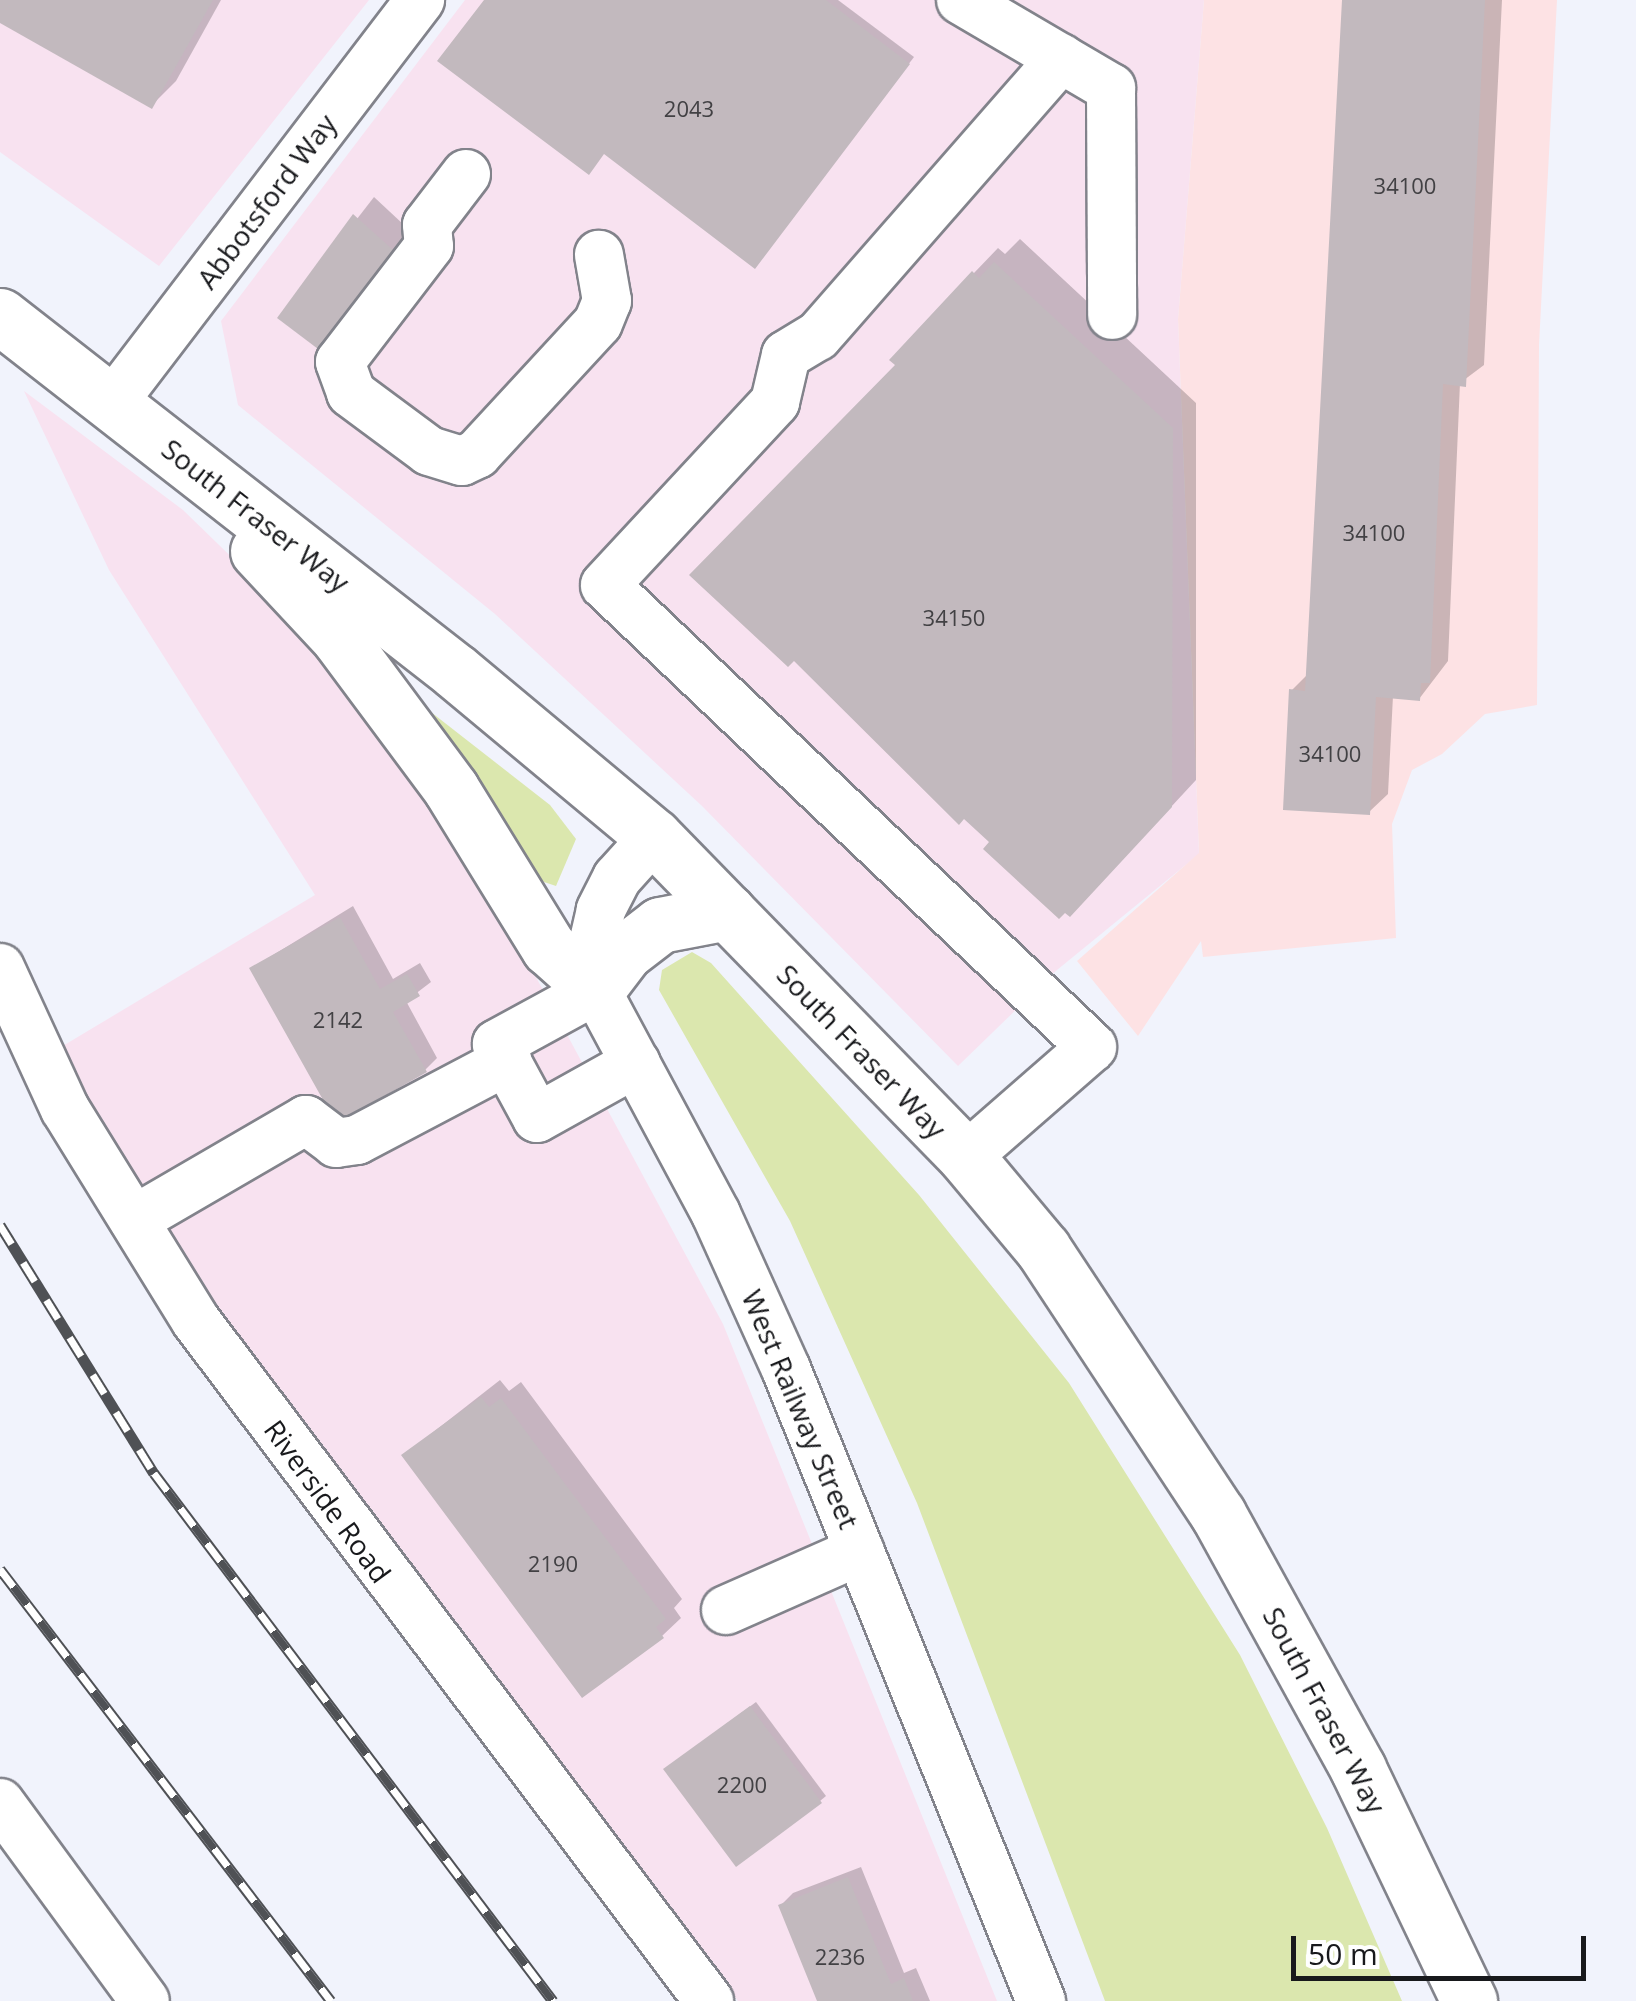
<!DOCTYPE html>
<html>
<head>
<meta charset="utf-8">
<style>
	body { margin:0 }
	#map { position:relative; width:1636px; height:2001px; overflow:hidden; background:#f1f3fc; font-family:"Open Sans",sans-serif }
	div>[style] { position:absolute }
	.commercial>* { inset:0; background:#f8e2f0 }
	.industrial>* { inset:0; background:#fde2e4 }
	.green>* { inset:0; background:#dbe7ae }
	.shadow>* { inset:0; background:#0003 }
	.building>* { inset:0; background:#c2b9be }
	.roads { filter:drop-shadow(2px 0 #82838b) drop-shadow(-2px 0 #82838b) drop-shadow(0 2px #82838b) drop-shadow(0 -2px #82838b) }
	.minor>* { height:48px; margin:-24px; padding:0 24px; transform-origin:24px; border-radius:24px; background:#fff }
	.major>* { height:55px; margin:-27.5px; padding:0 27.5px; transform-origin:27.5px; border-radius:27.5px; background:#fff }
	.rail>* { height:11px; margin-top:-5.5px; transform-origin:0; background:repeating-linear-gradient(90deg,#fff 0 22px,#4f5155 0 44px); box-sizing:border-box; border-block:2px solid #4f5155 }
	span { translate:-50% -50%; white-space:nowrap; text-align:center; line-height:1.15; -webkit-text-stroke:8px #fff; paint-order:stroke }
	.number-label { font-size:22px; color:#424144 }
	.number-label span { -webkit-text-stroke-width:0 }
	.street-label { font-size:28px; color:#18191c }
	.scale { position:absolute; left:1291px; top:1936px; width:295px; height:45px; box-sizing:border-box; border:5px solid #18191c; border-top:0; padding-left:12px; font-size:30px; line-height:35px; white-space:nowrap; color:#18191c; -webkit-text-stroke:8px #fff; paint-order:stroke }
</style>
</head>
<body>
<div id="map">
	<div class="commercial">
		<i style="clip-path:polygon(0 0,369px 0,159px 266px,0 152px)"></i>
		<i style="clip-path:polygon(465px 0,1204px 0,1178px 319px,1199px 854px,1057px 970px,958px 1066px,702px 806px,495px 614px,238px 405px,221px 321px)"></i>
		<i style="clip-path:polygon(24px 391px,183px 510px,252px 577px,322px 654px,454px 825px,723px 1324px,997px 2001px,738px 2001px,160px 1239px,51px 1053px,315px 895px,109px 570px)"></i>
	</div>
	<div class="industrial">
		<i style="clip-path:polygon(1204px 0,1557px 0,1539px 345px,1537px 705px,1485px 714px,1442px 754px,1412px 770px,1392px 824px,1396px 938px,1203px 957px,1201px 941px,1138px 1036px,1077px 961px,1199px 853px,1178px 319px)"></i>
	</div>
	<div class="green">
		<i style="clip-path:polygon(427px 709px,550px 805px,576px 839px,556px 886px,544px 882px,523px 857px,424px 713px)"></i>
		<i style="clip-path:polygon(692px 952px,711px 963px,919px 1195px,1069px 1383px,1240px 1655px,1327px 1828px,1402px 2001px,1105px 2001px,917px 1503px,790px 1221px,659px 990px,662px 970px)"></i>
	</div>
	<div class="shadow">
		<i style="clip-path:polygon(0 0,221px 0,176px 81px,151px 106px,0 20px)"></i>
		<i style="clip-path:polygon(487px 0,838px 0,914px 57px,760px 260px)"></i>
		<i style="clip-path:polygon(1345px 0,1502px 0,1484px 365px,1460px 383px,1448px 661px,1419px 699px,1393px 696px,1388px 794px,1369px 812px,1292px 690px,1308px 674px)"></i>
		<i style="clip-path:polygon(374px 197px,418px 238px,345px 334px,281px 317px)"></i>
		<i style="clip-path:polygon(1020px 239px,1196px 403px,1196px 780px,1095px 889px,898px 365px,974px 273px,998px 248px,1005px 254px)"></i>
		<i style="clip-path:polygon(353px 906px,393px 979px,420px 963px,431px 982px,406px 1001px,437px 1058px,425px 1070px,252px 968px)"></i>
		<i style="clip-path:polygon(500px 1380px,509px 1391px,521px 1382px,682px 1599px,674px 1608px,681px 1618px,662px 1636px,404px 1455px)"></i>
		<i style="clip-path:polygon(756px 1702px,826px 1796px,820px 1801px,672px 1764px)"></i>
		<i style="clip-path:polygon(861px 1867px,904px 1973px,916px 1968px,930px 2001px,820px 2001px,781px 1905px,793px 1893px)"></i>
	</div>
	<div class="building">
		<i style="clip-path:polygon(0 0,213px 0,152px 109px,0 23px)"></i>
		<i style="clip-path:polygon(484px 0,826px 0,910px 64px,755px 269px,604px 154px,589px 175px,437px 61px)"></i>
		<i style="clip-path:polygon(1342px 0,1485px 0,1466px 387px,1443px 384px,1430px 683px,1421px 683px,1420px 701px,1376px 697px,1370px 815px,1283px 810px,1289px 689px,1305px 691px)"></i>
		<i style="clip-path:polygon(353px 214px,402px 258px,326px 355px,277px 318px)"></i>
		<i style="clip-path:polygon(994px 262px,1173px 428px,1172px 807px,1070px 917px,1065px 913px,1059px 919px,983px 849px,989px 842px,964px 819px,959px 825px,794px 661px,788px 667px,689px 575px,895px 365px,889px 360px,972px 271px,979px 278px)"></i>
		<i style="clip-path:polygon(340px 917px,380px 989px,407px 974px,420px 996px,393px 1012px,427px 1072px,336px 1123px,249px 968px)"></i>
		<i style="clip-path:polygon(481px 1397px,489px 1407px,501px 1398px,666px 1619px,656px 1627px,664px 1638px,582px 1698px,401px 1455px)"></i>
		<i style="clip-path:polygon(750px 1706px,822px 1803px,736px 1867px,663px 1769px)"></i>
		<i style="clip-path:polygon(848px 1877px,891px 1984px,904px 1978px,913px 2001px,817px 2001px,778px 1905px)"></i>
	</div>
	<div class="roads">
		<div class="minor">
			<i style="left:961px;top:0;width:174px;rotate:30.4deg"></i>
			<i style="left:1111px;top:88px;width:227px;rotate:89.7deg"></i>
			<i style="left:466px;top:174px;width:64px;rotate:127.4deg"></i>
			<i style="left:427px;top:225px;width:21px;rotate:85deg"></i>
			<i style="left:429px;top:246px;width:146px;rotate:127.5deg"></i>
			<i style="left:340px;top:362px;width:33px;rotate:70deg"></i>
			<i style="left:351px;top:393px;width:97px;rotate:36.6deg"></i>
			<i style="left:429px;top:451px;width:34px;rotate:17deg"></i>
			<i style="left:462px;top:461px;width:17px;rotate:-25deg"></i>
			<i style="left:477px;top:454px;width:178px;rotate:-47.3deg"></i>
			<i style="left:598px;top:323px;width:24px;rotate:-68deg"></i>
			<i style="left:607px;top:301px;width:47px;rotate:-99.9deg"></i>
			<i style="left:113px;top:402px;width:506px;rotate:-52.63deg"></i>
			<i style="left:654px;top:837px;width:55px;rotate:132.1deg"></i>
			<i style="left:617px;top:878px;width:36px;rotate:117deg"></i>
			<i style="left:601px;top:910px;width:39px;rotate:103deg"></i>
			<i style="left:592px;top:948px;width:42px;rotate:84.6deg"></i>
			<i style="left:596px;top:990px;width:254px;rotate:61.8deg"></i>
			<i style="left:716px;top:1214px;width:170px;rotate:65.7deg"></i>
			<i style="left:786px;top:1369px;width:682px;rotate:68.03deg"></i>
			<i style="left:0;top:968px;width:155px;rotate:65.3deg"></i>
			<i style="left:65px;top:1109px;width:249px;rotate:58.3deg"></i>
			<i style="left:196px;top:1321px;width:852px;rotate:52.97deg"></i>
			<i style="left:596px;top:990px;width:113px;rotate:151.4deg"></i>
			<i style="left:497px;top:1044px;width:84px;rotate:61.6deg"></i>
			<i style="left:537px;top:1118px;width:113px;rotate:-29.1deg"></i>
			<i style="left:966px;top:1157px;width:167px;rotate:-41.1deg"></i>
			<i style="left:1092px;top:1047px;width:671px;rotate:-136.51deg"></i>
			<i style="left:605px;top:585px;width:250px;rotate:-47.1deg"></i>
			<i style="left:775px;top:402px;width:48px;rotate:-76.8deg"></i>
			<i style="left:786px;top:355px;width:37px;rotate:-31deg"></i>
			<i style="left:818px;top:336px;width:369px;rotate:-48.8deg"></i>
			<i style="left:134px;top:1220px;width:199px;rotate:-30.2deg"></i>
			<i style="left:306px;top:1120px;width:38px;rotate:37deg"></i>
			<i style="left:336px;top:1143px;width:21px;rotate:-8deg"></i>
			<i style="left:357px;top:1140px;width:170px;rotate:-27.8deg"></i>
			<i style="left:726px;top:1610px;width:146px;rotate:-23.8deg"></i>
			<i style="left:0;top:1803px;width:245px;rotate:53.8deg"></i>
		</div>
		<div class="major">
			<i style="left:0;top:316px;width:577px;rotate:37.96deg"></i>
			<i style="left:455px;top:671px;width:259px;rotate:39.8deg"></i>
			<i style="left:654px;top:837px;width:447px;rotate:45.7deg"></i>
			<i style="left:966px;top:1157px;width:120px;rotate:50.1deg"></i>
			<i style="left:1043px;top:1249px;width:318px;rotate:56.6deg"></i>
			<i style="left:1218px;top:1514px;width:291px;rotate:61.2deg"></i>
			<i style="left:1358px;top:1769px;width:257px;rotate:64.4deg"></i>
			<i style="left:258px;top:551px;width:119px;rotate:47deg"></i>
			<i style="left:339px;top:638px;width:188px;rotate:53.4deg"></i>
			<i style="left:451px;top:789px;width:187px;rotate:58.4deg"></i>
			<i style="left:549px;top:948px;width:63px;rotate:41.8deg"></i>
			<i style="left:596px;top:990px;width:48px;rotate:-52.7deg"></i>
			<i style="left:625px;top:952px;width:44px;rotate:-37.6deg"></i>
			<i style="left:660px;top:925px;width:69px;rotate:-10.8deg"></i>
		</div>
	</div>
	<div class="rail">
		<i style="left:0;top:1225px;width:292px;rotate:58.2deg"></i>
		<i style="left:154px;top:1473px;width:662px;rotate:52.92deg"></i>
		<i style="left:0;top:1569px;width:544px;rotate:52.54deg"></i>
	</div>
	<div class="number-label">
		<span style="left:689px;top:109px">2043</span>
		<span style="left:1405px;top:186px">34100</span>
		<span style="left:1374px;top:533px">34100</span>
		<span style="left:954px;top:618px">34150</span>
		<span style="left:1330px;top:754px">34100</span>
		<span style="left:338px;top:1020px">2142</span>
		<span style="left:553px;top:1564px">2190</span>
		<span style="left:742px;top:1785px">2200</span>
		<span style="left:840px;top:1957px">2236</span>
	</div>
	<div class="street-label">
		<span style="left:266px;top:201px;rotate:-53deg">Abbotsford Way</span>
		<span style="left:256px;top:515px;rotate:38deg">South Fraser Way</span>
		<span style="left:862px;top:1051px;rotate:46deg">South Fraser Way</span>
		<span style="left:801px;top:1409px;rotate:67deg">West Railway Street</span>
		<span style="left:328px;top:1501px;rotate:54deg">Riverside Road</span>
		<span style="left:1325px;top:1710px;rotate:62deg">South Fraser Way</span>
	</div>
	<div class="scale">50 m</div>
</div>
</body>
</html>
